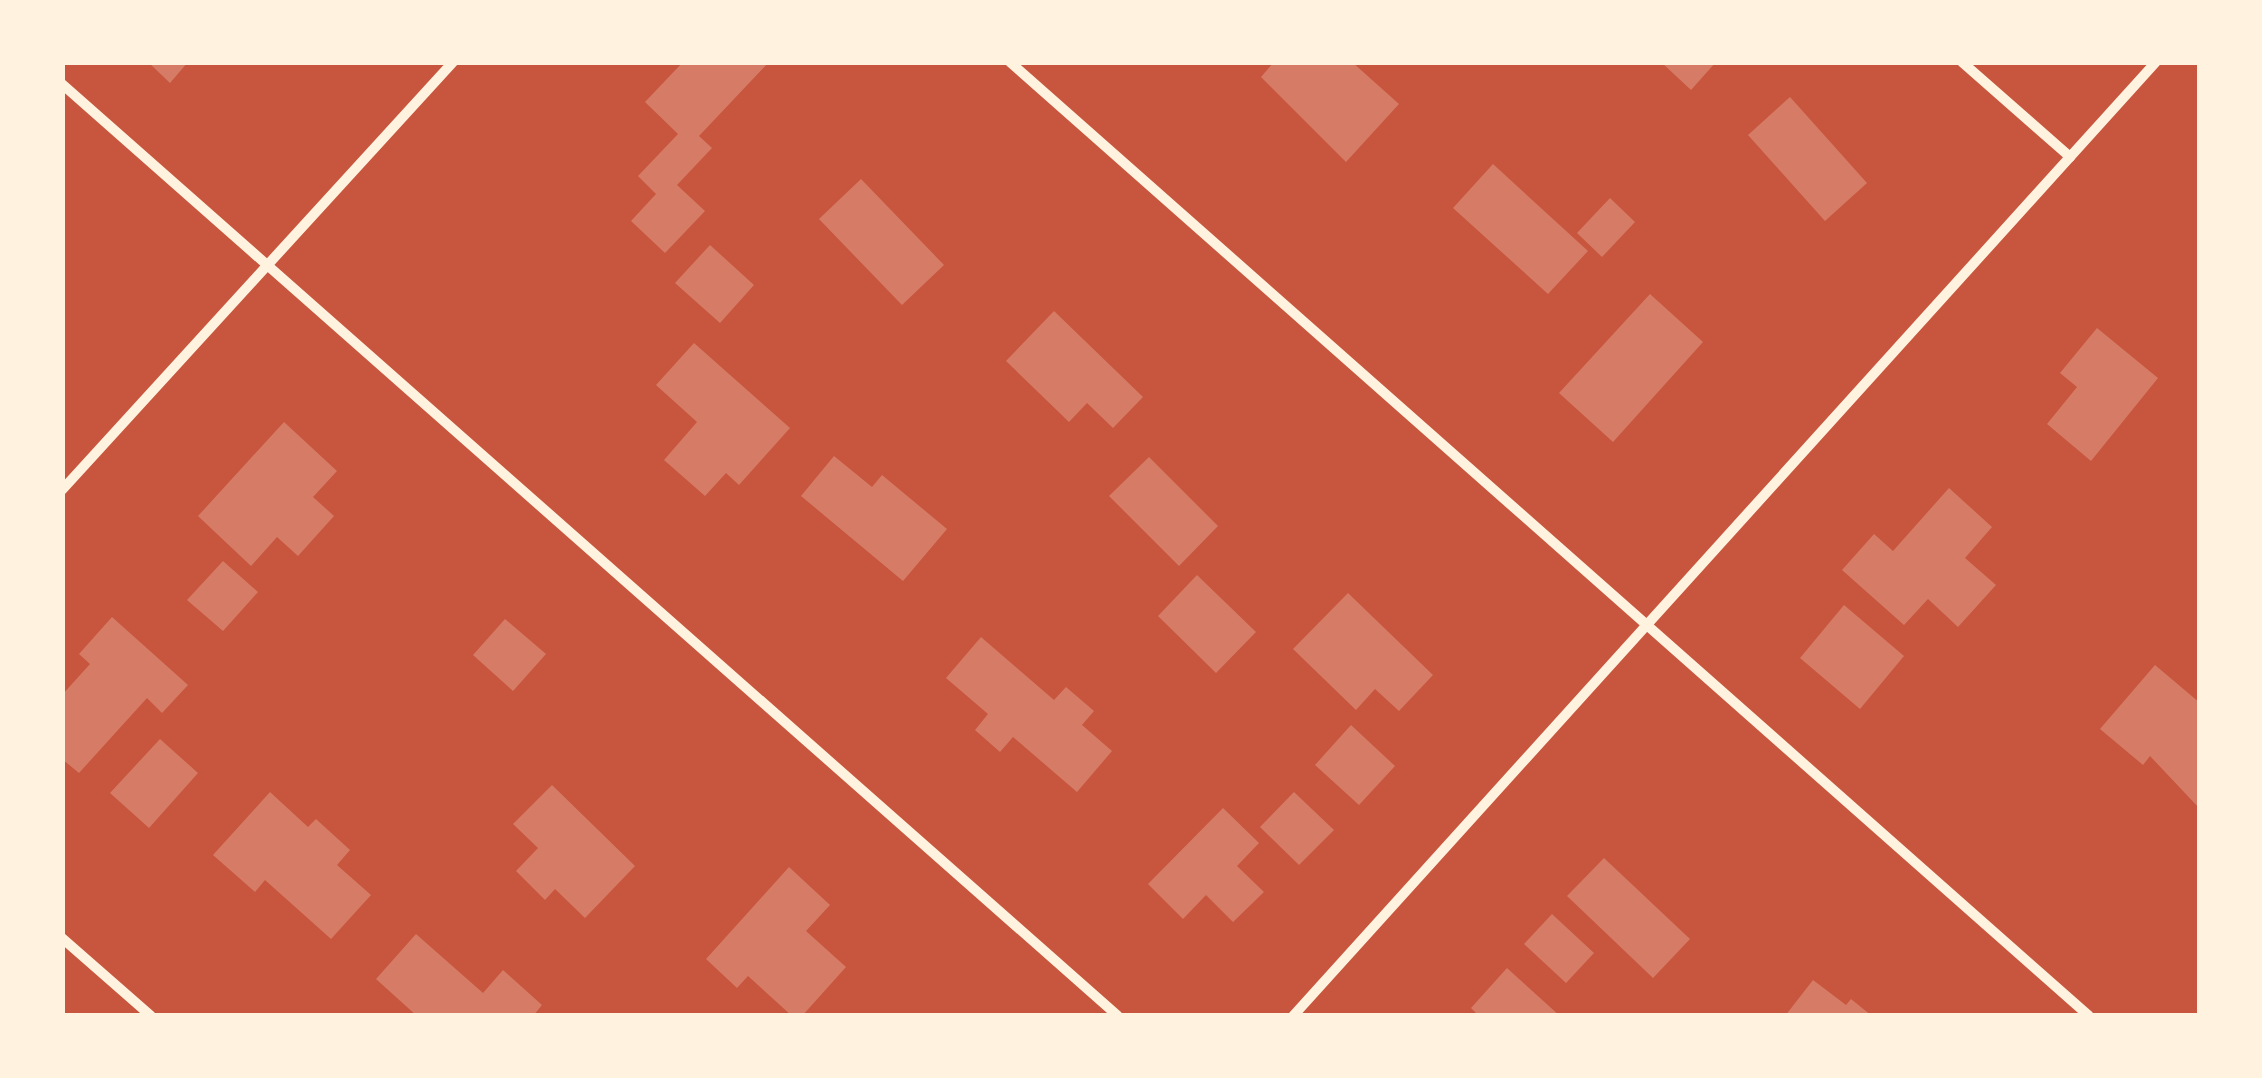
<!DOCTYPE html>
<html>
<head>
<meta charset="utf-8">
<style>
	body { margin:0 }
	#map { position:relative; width:2262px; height:1078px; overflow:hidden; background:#c8553d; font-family:"Nunito Sans",sans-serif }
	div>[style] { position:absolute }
	.building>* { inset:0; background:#d67c66 }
	.minor>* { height:10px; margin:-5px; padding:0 5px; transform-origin:5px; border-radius:5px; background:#fff3e0 }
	span { translate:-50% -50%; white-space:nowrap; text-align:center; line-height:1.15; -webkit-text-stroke:8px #fff3e0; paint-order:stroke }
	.frame { position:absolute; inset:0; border:65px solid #fff3e0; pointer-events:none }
</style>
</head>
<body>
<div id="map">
	<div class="building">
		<i style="clip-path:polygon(148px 62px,188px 62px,170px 83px)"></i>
		<i style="clip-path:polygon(683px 62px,769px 62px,699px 136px,712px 148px,677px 185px,705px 211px,665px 253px,631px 221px,656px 194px,638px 176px,678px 134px,645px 102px)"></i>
		<i style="clip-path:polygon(1274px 62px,1352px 62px,1399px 104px,1346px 162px,1261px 77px)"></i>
		<i style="clip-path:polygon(1661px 62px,1716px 62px,1691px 90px)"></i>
		<i style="clip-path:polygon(1790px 97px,1867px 183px,1825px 221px,1748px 135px)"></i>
		<i style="clip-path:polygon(1493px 164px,1588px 251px,1548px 294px,1453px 208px)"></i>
		<i style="clip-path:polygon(861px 179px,944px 265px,902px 305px,819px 219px)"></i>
		<i style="clip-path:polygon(1610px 198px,1635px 222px,1602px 257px,1577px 233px)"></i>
		<i style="clip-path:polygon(710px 245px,754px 285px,720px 323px,675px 283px)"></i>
		<i style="clip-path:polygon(1650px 294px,1703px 342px,1613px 442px,1559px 393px)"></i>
		<i style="clip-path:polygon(1054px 311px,1143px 397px,1113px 428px,1087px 403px,1069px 422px,1006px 361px)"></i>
		<i style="clip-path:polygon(2097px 328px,2158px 378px,2091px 461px,2047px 424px,2077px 387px,2060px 373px)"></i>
		<i style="clip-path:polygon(694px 343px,790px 428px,739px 485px,726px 473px,705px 496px,664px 460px,697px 422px,656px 385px)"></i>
		<i style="clip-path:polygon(284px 422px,337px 471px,313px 497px,334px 516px,298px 556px,277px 537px,251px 566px,198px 516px)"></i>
		<i style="clip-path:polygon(834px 456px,872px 487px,882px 475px,947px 529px,903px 581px,801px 496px)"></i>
		<i style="clip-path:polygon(1149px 457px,1218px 526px,1179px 566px,1109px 496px)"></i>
		<i style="clip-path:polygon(1949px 488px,1992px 527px,1965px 558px,1996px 585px,1958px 627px,1928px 599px,1904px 625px,1842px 570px,1874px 534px,1893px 551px)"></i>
		<i style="clip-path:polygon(223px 561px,258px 592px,223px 631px,187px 600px)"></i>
		<i style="clip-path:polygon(1197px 575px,1256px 632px,1216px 673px,1158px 616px)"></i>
		<i style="clip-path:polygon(1348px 593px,1433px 675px,1399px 711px,1375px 689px,1356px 710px,1293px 649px)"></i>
		<i style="clip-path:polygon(1844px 605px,1904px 656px,1860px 709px,1800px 658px)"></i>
		<i style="clip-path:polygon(112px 617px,188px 685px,162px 713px,147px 698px,79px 773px,62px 759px,62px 695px,90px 664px,79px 654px)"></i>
		<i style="clip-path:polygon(505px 619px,546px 654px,513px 691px,473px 655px)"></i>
		<i style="clip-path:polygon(981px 637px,1054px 700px,1066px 687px,1094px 711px,1082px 725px,1112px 751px,1077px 792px,1013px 737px,1000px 752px,975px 730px,988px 714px,946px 678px)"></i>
		<i style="clip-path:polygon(2155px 665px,2200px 703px,2200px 809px,2150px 756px,2143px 765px,2100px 729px)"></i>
		<i style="clip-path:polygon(1351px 725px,1395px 766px,1359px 805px,1315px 765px)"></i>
		<i style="clip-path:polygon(160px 739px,198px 773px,149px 828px,110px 793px)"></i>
		<i style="clip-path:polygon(552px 785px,635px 866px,585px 918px,555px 889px,545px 900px,516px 871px,538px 848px,513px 824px)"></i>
		<i style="clip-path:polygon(270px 792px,308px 827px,316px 819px,350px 850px,337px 865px,371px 895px,331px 939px,265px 880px,255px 892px,213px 855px)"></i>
		<i style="clip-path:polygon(1294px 792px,1334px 830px,1299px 865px,1260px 827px)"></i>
		<i style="clip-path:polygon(1223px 808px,1259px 843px,1237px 866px,1264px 892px,1233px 922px,1206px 895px,1183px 919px,1148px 884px)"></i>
		<i style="clip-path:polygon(1604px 858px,1690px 939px,1653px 978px,1567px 896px)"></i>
		<i style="clip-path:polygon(789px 867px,830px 905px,806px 931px,846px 967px,802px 1016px,792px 1016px,748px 976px,737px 988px,706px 959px)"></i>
		<i style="clip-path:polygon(1552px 914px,1594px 953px,1566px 983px,1524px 944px)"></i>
		<i style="clip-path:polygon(416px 934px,483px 993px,503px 970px,542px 1005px,533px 1016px,417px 1016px,376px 979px)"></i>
		<i style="clip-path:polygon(1507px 968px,1560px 1016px,1479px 1016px,1471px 1008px)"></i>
		<i style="clip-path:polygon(1813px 980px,1846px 1005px,1851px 999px,1872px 1016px,1785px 1016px)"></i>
	</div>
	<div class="minor">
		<i style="left:1010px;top:62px;width:1440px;rotate:41.48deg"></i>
		<i style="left:1962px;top:62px;width:144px;rotate:41.3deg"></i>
		<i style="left:62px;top:84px;width:1408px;rotate:41.43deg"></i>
		<i style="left:62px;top:490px;width:580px;rotate:-47.59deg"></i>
		<i style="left:62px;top:938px;width:118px;rotate:41.2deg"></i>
		<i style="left:1293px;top:1016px;width:1286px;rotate:-47.87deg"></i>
	</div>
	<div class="frame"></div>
</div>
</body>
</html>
